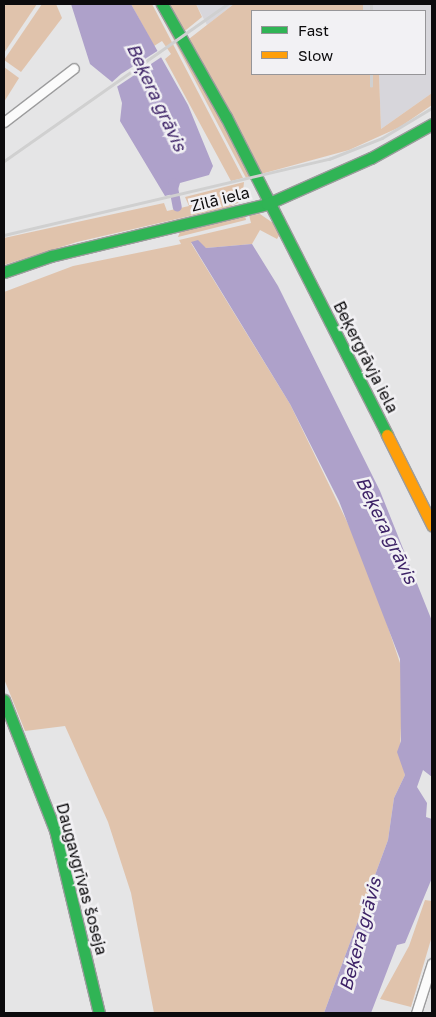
<!DOCTYPE html>
<html>
<head>
<meta charset="utf-8">
<style>
	body { margin:0 }
	#map { position:relative; width:436px; height:1017px; overflow:hidden; background:#e5e5e6; font-family:"Golos Text",sans-serif }
	div>[style] { position:absolute }
	.built>* { inset:0; background:#d7d6db }
	.green>* { inset:0; background:#e0c3ac }
	.water>* { inset:0; background:#aea1ca }
	.pier>* { inset:0; background:#e5e5e6 }
	.canal>* { height:9px; margin:-4.5px; padding:0 4.5px; transform-origin:4.5px; border-radius:4.5px; background:#aea1ca }
	.roads { filter:drop-shadow(1px 0 #9c9c9d) drop-shadow(-1px 0 #9c9c9d) drop-shadow(0 1px #9c9c9d) drop-shadow(0 -1px #9c9c9d) }
	.street>* { height:9px; margin:-4.5px; padding:0 4.5px; transform-origin:4.5px; border-radius:4.5px; background:#fbfbfb }
	.fast>* { height:11px; margin:-5.5px; padding:0 5.5px; transform-origin:5.5px; border-radius:5.5px; background:#30b455 }
	.slow>* { height:11px; margin:-5.5px; padding:0 5.5px; transform-origin:5.5px; border-radius:5.5px; background:#ff9f0a }
	.rail>* { height:2.5px; margin:-1.25px; padding:0 1.25px; transform-origin:1.25px; border-radius:1.25px; background:#d0d0d0 }
	span { translate:-50% -50%; white-space:nowrap; text-align:center; line-height:1.15; -webkit-text-stroke:5px #f2f1f4; paint-order:stroke }
	.street-label { font-size:16px; color:#0c0b0d }
	.water-label { font-size:18px; color:#3d2267; font-style:italic }
	.frame { position:absolute; inset:0; border:5px solid #0c0b0d; pointer-events:none }
	.legend { position:absolute; left:251px; top:10px; width:175px; height:65px; box-sizing:border-box; background:#f2f1f4; border:1px solid #969598; margin:0; padding:6px 9px; list-style:none; font-size:15px; color:#0c0b0d }
	.legend li { display:flex; align-items:center; gap:10px; height:25px }
	.legend b { width:25px; border:1px solid #969598 }
</style>
</head>
<body>
<div id="map">
	<div class="built">
		<i style="clip-path:polygon(196px 4px,234px 4px,207px 25px)"></i>
		<i style="clip-path:polygon(363px 4px,432px 4px,432px 93px,381px 129px,379px 74px,425px 74px,425px 11px,363px 11px)"></i>
	</div>
	<div class="green">
		<i style="clip-path:polygon(6px 4px,37px 4px,4px 53px,4px 8px)"></i>
		<i style="clip-path:polygon(42px 4px,56px 4px,62px 18px,21px 72px,4px 60px)"></i>
		<i style="clip-path:polygon(131px 4px,152px 4px,243px 178px,231px 181px,165px 59px,171px 54px,162px 41px,154px 46px)"></i>
		<i style="clip-path:polygon(155px 4px,219px 114px,250px 177px,246px 178px)"></i>
		<i style="clip-path:polygon(167px 4px,196px 4px,202px 17px,181px 34px)"></i>
		<i style="clip-path:polygon(234px 4px,363px 4px,363px 11px,252px 11px,252px 74px,379px 74px,381px 129px,432px 93px,432px 105px,400px 127px,349px 150px,261px 174px,185px 42px)"></i>
		<i style="clip-path:polygon(4px 67px,19px 78px,4px 102px)"></i>
		<i style="clip-path:polygon(244px 182px,242px 201px,229px 207px,77px 242px,4px 265px,4px 238px,164px 203px,167px 211px,189px 206px,185px 197px)"></i>
		<i style="clip-path:polygon(260px 214px,273px 223px,280px 234px,277px 239px,260px 230px,252px 244px,206px 248px,191px 243px,290px 404px,366px 561px,403px 672px,400px 754px,405px 775px,394px 798px,388px 840px,324px 1013px,154px 1013px,131px 893px,108px 822px,65px 726px,25px 731px,4px 679px,4px 292px,73px 266px,181px 244px,179px 240px,251px 223px,249px 215px)"></i>
		<i style="clip-path:polygon(245px 216px,246px 220px,178px 237px,180px 232px)"></i>
		<i style="clip-path:polygon(425px 900px,432px 901px,432px 936px,411px 1007px,380px 999px,409px 946px)"></i>
	</div>
	<div class="water">
		<i style="clip-path:polygon(71px 4px,131px 4px,188px 105px,213px 166px,209px 175px,180px 183px,177px 193px,165px 196px,120px 121px,122px 103px,117px 86px,90px 64px)"></i>
		<i style="clip-path:polygon(198px 240px,206px 248px,252px 244px,278px 286px,380px 491px,432px 621px,432px 777px,423px 770px,417px 787px,427px 803px,426px 817px,432px 819px,432px 878px,405px 943px,397px 945px,371px 1013px,324px 1013px,388px 840px,394px 798px,405px 775px,397px 752px,401px 741px,400px 659px,339px 501px,290px 404px,191px 242px)"></i>
	</div>
	<div class="pier">
		<i style="clip-path:polygon(159px 50px,163px 56px,115px 88px,111px 83px,121px 74px)"></i>
	</div>
	<div class="canal">
		<i style="left:172px;top:182px;width:25px;rotate:79deg"></i>
	</div>
	<div class="roads">
		<div class="street">
			<i style="left:4px;top:122px;width:88px;rotate:-37.6deg"></i>
			<i style="left:416px;top:1013px;width:52px;rotate:-72.3deg"></i>
		</div>
		<div class="fast">
			<i style="left:162px;top:4px;width:130px;rotate:60.5deg"></i>
			<i style="left:226px;top:117px;width:356px;rotate:63.1deg"></i>
			<i style="left:4px;top:272px;width:50px;rotate:-18.8deg"></i>
			<i style="left:51px;top:256px;width:222px;rotate:-13.5deg"></i>
			<i style="left:267px;top:204px;width:114px;rotate:-23.9deg"></i>
			<i style="left:371px;top:158px;width:70px;rotate:-29.1deg"></i>
			<i style="left:4px;top:700px;width:140px;rotate:68.6deg"></i>
			<i style="left:55px;top:830px;width:188px;rotate:76.5deg"></i>
		</div>
		<div class="slow">
			<i style="left:387px;top:435px;width:101px;rotate:63.4deg"></i>
		</div>
	</div>
	<div class="rail">
		<i style="left:371px;top:11px;width:7px;rotate:-90deg"></i>
		<i style="left:371px;top:86px;width:12px;rotate:-90deg"></i>
		<i style="left:4px;top:161px;width:273px;rotate:-35.1deg"></i>
		<i style="left:4px;top:235px;width:334px;rotate:-13.2deg"></i>
		<i style="left:329px;top:159px;width:57px;rotate:-21.6deg"></i>
		<i style="left:382px;top:138px;width:58px;rotate:-31deg"></i>
	</div>
	<div class="street-label">
		<span style="left:220px;top:199px;rotate:-14deg">Zilā iela</span>
		<span style="left:366px;top:357px;rotate:63deg">Beķergrāvja iela</span>
		<span style="left:82px;top:879px;rotate:75deg">Daugavgrīvas šoseja</span>
	</div>
	<div class="water-label">
		<span style="left:157px;top:97px;rotate:65deg">Beķera grāvis</span>
		<span style="left:387px;top:530px;rotate:64deg">Beķera grāvis</span>
		<span style="left:360px;top:934px;rotate:-75deg">Beķera grāvis</span>
	</div>
	<div class="frame"></div>
	<ul class="legend">
	<li><b style="height:6px;background:#30b455"></b>Fast</li>
	<li><b style="height:6px;background:#ff9f0a"></b>Slow</li>
	</ul>
</div>
</body>
</html>
